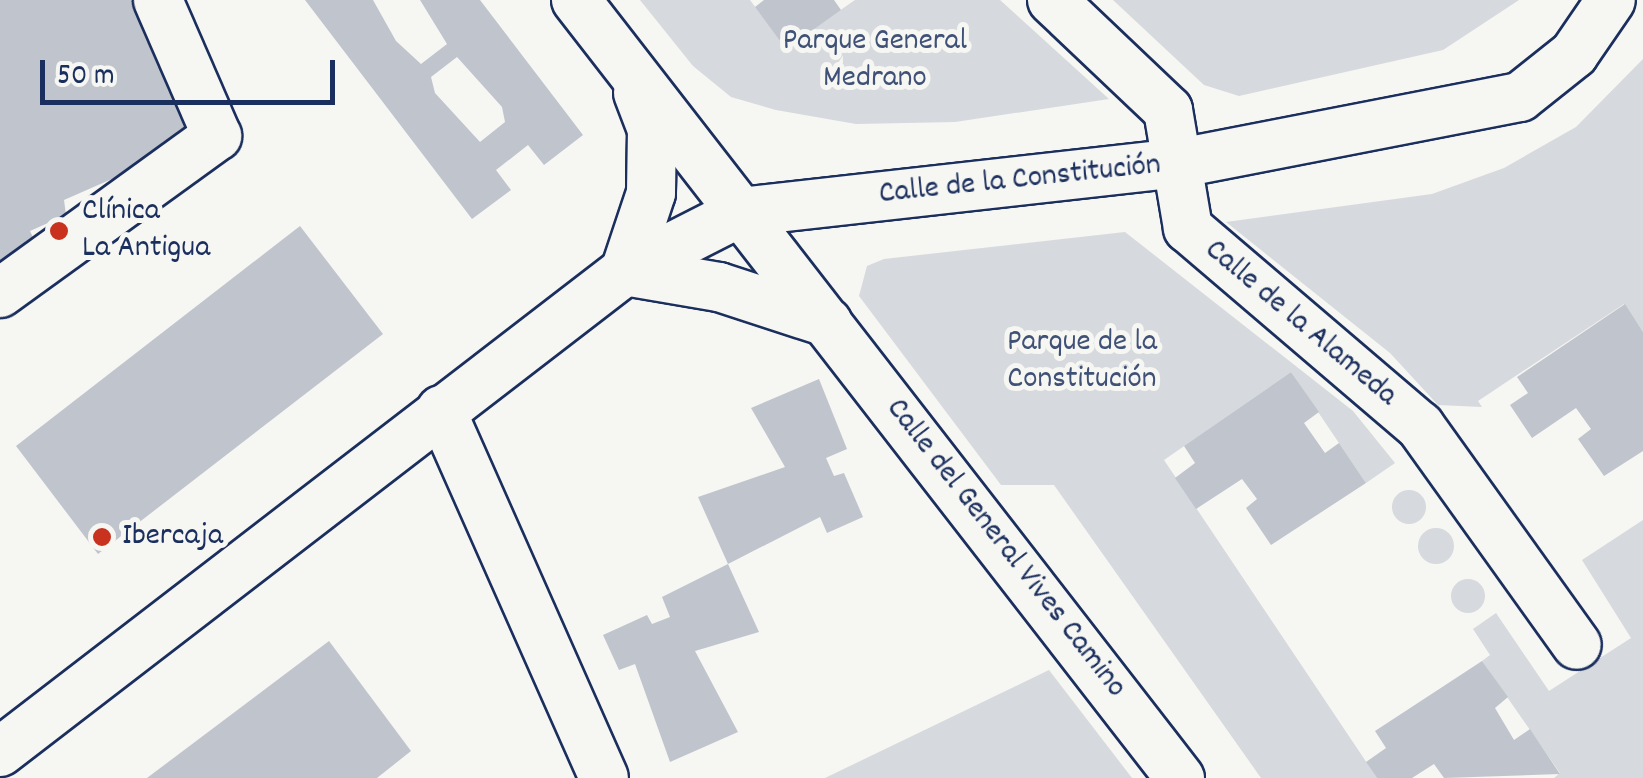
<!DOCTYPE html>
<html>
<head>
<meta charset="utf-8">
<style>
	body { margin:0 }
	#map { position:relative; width:1643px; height:778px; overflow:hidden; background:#f6f6f2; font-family:Dekko,sans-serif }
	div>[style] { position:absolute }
	.green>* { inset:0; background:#d6d9dd }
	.round { border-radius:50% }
	.building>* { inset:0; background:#c0c4cd }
	.roads { filter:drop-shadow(2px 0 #1b2f5e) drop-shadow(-2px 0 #1b2f5e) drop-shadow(0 2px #1b2f5e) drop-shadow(0 -2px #1b2f5e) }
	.minor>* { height:48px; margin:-24px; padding:0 24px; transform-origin:24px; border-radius:24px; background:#f6f6f2 }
	.dots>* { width:28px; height:28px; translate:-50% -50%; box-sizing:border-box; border:5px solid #f6f6f2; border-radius:50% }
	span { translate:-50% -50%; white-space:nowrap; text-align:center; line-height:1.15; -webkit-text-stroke:10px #f6f6f2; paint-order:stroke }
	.park-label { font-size:32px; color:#405177 }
	.street-label { font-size:32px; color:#1b2f5e }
	.poi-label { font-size:32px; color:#1b2f5e }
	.left { translate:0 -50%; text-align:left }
	.scale { position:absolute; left:40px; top:60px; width:295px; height:45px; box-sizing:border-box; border:5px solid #1b2f5e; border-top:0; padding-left:12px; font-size:30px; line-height:35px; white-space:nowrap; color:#1b2f5e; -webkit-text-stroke:8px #f6f6f2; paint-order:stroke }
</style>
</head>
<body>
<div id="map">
	<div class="green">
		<i style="clip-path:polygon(640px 0,750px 0,786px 48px,855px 0,1000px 0,1109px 99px,955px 122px,856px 124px,776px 110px,731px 97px,693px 66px)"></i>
		<i style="clip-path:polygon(1113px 0,1519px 0,1443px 50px,1239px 96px,1204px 85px)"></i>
		<i style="clip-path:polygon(1643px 59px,1643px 332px,1624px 304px,1478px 401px,1482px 407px,1438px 405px,1390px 353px,1226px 222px,1432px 194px,1504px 168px,1576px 127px)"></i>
		<i style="clip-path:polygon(1125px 232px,1353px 411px,1395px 463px,1366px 483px,1291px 372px,1164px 460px,1377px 778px,1261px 778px,1054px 485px,1001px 485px,859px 296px,867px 266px,884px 259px)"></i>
		<i class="round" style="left:1392px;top:490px;width:34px;height:34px"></i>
		<i style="clip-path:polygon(1643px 520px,1643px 778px,1554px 778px,1560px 773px,1482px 661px,1490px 655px,1473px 629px,1496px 613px,1549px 691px,1631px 638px,1582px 560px)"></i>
		<i class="round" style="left:1418px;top:528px;width:36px;height:36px"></i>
		<i class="round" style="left:1451px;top:579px;width:34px;height:34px"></i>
		<i style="clip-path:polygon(1049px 670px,1132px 778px,825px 778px)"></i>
	</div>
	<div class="building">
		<i style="clip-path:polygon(0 0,139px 0,194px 123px,155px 160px,64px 200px,66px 215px,30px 231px,40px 252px,0 269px)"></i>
		<i style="clip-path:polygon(evenodd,305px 0,373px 0,396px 41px,421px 64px,447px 44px,420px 0,480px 0,583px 135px,544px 165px,528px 145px,496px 170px,511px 190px,472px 219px,305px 0,457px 57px,502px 107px,505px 122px,480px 142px,435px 93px,431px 77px,457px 57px)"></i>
		<i style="clip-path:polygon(764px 0,834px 0,841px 10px,786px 49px,755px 7px)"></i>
		<i style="clip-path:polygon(300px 226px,383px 334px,98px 554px,16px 446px)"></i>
		<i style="clip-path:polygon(1625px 304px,1643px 332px,1643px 451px,1604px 476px,1578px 439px,1591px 429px,1576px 408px,1532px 438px,1510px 405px,1528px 393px,1517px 377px)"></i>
		<i style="clip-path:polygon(1291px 372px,1319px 412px,1304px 423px,1325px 453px,1339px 443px,1366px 483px,1271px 545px,1246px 508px,1257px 499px,1242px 479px,1196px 509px,1175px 478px,1195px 463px,1184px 446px)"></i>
		<i style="clip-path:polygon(819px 379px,847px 449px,826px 458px,834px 476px,844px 473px,863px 517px,827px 533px,820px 517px,728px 564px,698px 497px,785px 467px,751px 408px)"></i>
		<i style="clip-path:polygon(728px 564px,759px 632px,695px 651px,738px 732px,670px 762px,635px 664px,619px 670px,603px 635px,647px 615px,652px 624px,670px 617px,662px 597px)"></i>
		<i style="clip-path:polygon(329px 641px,411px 751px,377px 778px,147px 778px)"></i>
		<i style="clip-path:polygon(1482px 661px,1508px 697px,1495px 708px,1514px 740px,1530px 729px,1560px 774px,1444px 778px,1434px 764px,1412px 778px,1377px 778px,1366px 762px,1386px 748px,1375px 731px)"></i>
	</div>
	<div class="roads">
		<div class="minor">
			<i style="left:576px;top:0;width:985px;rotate:52.18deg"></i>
			<i style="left:1052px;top:0;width:160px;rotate:43.5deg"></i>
			<i style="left:1168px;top:110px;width:120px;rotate:80.4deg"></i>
			<i style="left:1188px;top:228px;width:305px;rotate:40.5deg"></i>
			<i style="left:1420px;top:426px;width:269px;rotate:54.4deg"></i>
			<i style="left:638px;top:93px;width:39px;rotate:69deg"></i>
			<i style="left:652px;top:129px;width:64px;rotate:90.9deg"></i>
			<i style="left:651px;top:193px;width:82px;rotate:108.4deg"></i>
			<i style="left:625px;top:271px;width:95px;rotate:9.7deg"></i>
			<i style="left:719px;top:287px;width:114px;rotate:18deg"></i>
			<i style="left:0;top:293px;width:268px;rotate:-35.9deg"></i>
			<i style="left:217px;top:136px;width:148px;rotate:-113.5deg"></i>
			<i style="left:441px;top:410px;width:402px;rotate:66.1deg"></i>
			<i style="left:0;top:752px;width:789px;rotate:-37.58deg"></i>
			<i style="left:625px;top:271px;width:130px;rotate:-27deg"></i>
			<i style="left:741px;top:212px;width:442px;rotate:-6.4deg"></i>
			<i style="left:1180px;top:163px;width:346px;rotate:-11deg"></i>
			<i style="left:1520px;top:97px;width:69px;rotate:-38.5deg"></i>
			<i style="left:1574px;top:54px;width:65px;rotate:-55.6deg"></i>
		</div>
	</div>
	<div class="dots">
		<i style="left:59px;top:231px;background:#c8321e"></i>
		<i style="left:102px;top:537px;background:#c8321e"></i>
	</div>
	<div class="park-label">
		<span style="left:875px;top:61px">Parque General<br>Medrano</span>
		<span style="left:1082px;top:362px">Parque de la<br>Constitución</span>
	</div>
	<div class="street-label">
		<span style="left:1020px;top:181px;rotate:-6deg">Calle de la Constitución</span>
		<span style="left:1300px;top:324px;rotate:40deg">Calle de la Alameda</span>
		<span style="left:1005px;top:549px;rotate:52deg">Calle del General Vives Camino</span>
	</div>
	<div class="poi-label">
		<span class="left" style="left:82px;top:231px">Clínica<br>La Antigua</span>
		<span class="left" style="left:122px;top:537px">Ibercaja</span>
	</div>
	<div class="scale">50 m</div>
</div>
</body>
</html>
